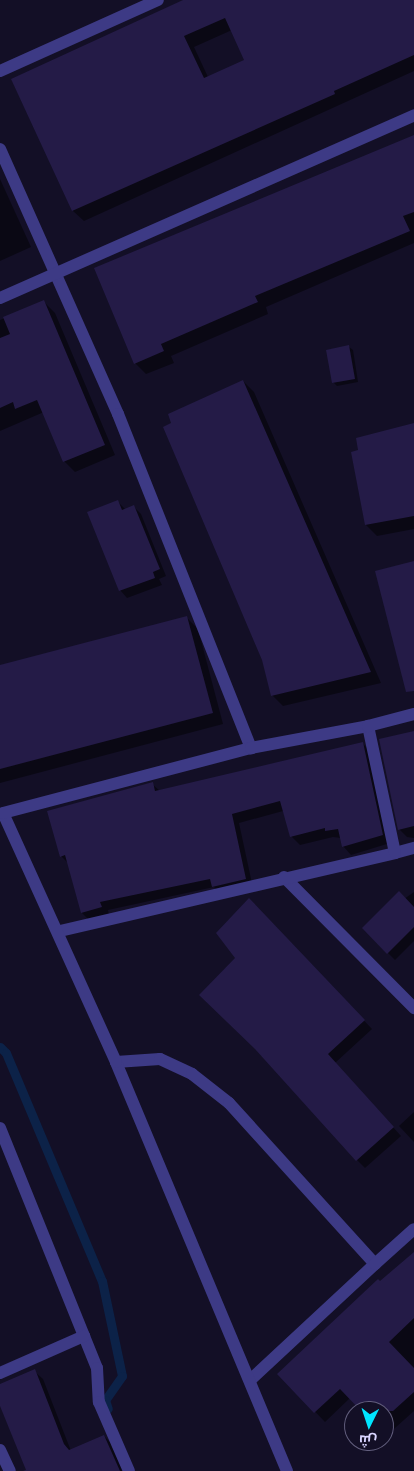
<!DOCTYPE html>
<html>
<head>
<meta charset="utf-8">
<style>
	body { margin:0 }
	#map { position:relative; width:414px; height:1471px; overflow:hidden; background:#130f26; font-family:"Source Sans 3",Cairo,sans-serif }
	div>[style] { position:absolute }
	.shadow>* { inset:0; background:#0007 }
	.stream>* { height:9px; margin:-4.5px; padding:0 4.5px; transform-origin:4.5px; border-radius:4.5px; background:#0c2248 }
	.building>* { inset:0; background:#241b47 }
	.minor>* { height:12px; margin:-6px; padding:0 6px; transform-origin:6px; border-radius:6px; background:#3d3a85 }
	span { translate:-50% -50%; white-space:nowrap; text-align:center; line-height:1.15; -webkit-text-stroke:4px #130f26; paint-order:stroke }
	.north { position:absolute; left:344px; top:1401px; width:50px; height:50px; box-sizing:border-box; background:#130f26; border:1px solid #625e7d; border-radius:50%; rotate:184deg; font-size:14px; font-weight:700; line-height:20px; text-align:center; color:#d9d4ff }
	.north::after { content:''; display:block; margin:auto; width:18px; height:22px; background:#00e5ff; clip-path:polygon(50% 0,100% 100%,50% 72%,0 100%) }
</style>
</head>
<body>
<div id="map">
	<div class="shadow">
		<i style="clip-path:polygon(evenodd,186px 0,414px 0,414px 71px,84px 221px,73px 211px,12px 80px,186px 0,232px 30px,246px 61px,208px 77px,194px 47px,232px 30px)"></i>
		<i style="clip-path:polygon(414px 137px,414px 243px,266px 307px,268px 314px,171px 356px,174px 363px,146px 374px,135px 363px)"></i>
		<i style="clip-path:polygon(0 179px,31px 247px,0 261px)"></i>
		<i style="clip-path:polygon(44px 302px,55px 313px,115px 455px,75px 472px,64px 461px,44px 412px,0 431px,0 320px)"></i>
		<i style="clip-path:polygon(349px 347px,353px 350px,358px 382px,337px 386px,333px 382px)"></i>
		<i style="clip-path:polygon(243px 381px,254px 392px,381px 683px,283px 706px,272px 695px,263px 660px,173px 424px)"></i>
		<i style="clip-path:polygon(414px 425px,414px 529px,377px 536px,366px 525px)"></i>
		<i style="clip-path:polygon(118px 502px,126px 510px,134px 507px,141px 514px,166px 576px,159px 579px,162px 585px,127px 598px,120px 590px)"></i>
		<i style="clip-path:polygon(187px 618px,198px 629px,223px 724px,0 783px,0 667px)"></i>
		<i style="clip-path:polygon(414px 732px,414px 838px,407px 837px,400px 830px,381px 740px)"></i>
		<i style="clip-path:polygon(363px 744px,371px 752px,390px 843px,351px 855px,343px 846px,341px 838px,333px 837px,300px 845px,292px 837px,283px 811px,239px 823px,253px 888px,221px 895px,214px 887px,108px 910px,109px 915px,90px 921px,82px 913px,68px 863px,61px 856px,152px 784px,160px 791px)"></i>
		<i style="clip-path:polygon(414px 892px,414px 941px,395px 960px,363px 928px)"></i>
		<i style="clip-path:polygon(257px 907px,372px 1029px,335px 1063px,401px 1136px,365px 1168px,357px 1160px)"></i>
		<i style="clip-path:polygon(414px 1112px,414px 1142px,399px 1126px)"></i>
		<i style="clip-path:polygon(414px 1253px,414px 1411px,386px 1436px,384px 1411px,362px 1411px,350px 1398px,325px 1422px,279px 1374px)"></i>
		<i style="clip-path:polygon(34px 1371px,43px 1379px,71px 1451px,104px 1436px,112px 1444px,125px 1471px,30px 1471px,0 1402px,0 1385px)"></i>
	</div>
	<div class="stream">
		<i style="left:0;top:1047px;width:8px;rotate:45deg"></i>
		<i style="left:6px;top:1053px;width:247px;rotate:67.2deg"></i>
		<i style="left:102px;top:1281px;width:97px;rotate:78.1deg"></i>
		<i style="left:122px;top:1376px;width:29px;rotate:125deg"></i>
		<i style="left:105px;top:1400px;width:9px;rotate:72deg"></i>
	</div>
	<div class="building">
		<i style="clip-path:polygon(evenodd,183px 0,414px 0,414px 55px,334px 91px,335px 94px,72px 211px,11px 79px,183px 0,225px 18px,244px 60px,204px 78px,184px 36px,225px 18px)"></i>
		<i style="clip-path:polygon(414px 135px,414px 212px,403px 216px,410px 231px,255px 296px,258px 302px,161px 344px,164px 351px,134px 364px,94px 268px)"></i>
		<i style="clip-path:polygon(44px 300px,105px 445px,63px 462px,37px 400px,15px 409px,13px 402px,0 408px,0 338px,10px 334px,3px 317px)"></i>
		<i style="clip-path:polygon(349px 345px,355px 379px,332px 383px,326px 350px)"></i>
		<i style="clip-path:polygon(243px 380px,371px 672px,271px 696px,262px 660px,163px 427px,171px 423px,168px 414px)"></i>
		<i style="clip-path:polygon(414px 423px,414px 516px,365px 525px,351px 452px,358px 450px,356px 438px)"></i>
		<i style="clip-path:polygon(118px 500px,122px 510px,134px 505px,160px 569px,153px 572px,155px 578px,119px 591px,87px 512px)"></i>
		<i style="clip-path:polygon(414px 561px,414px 691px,406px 692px,375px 571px)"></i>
		<i style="clip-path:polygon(187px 616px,213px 713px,0 769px,0 665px)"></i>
		<i style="clip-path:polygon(414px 731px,414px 826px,398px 830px,379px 739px)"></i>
		<i style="clip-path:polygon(363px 742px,383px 835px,342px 847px,338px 829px,325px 831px,325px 828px,290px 837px,280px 801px,232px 814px,246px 879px,212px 887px,210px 879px,100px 902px,102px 907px,81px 913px,65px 855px,60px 857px,47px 811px,153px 782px,155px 791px)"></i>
		<i style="clip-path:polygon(399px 891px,414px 907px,414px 927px,387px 954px,362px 928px)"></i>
		<i style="clip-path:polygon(249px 898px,365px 1020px,328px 1054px,394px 1127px,356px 1161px,255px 1049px,199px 995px,235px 958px,216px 933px)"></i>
		<i style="clip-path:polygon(414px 1252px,414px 1318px,389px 1342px,414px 1368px,414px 1392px,393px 1411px,361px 1411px,340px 1389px,314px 1413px,277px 1374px,378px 1279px,380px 1281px)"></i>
		<i style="clip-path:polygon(35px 1369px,64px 1444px,69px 1450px,104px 1435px,120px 1471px,23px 1471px,26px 1470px,0 1406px,0 1384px)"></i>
	</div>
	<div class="minor">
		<i style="left:0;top:71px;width:173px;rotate:-24.2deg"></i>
		<i style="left:0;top:149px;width:290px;rotate:66deg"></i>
		<i style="left:118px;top:414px;width:360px;rotate:68.3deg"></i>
		<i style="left:0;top:298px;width:453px;rotate:-23.8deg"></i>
		<i style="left:395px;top:853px;width:20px;rotate:-15deg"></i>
		<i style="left:284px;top:877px;width:185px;rotate:45.2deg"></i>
		<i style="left:60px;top:931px;width:344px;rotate:-13.1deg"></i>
		<i style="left:395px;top:853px;width:130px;rotate:-102deg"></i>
		<i style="left:116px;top:1062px;width:44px;rotate:-3.9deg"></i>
		<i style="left:160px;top:1059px;width:35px;rotate:25deg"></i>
		<i style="left:192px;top:1074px;width:47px;rotate:38.1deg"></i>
		<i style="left:229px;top:1103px;width:217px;rotate:47.8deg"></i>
		<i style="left:375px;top:1264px;width:171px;rotate:137.1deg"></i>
		<i style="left:0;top:1128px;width:259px;rotate:68deg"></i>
		<i style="left:97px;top:1368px;width:34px;rotate:87deg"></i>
		<i style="left:99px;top:1402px;width:75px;rotate:66.5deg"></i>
		<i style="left:375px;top:1264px;width:52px;rotate:-41.9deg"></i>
		<i style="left:0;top:1373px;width:92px;rotate:-23.8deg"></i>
		<i style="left:0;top:1450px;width:23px;rotate:65deg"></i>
		<i style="left:287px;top:1471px;width:443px;rotate:-112.7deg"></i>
		<i style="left:116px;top:1062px;width:273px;rotate:-114.4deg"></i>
		<i style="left:3px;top:813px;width:256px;rotate:-14.7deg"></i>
		<i style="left:251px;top:748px;width:119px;rotate:-10.6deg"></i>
		<i style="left:368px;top:726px;width:48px;rotate:-14.6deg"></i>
	</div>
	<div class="north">ش</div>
</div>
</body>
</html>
